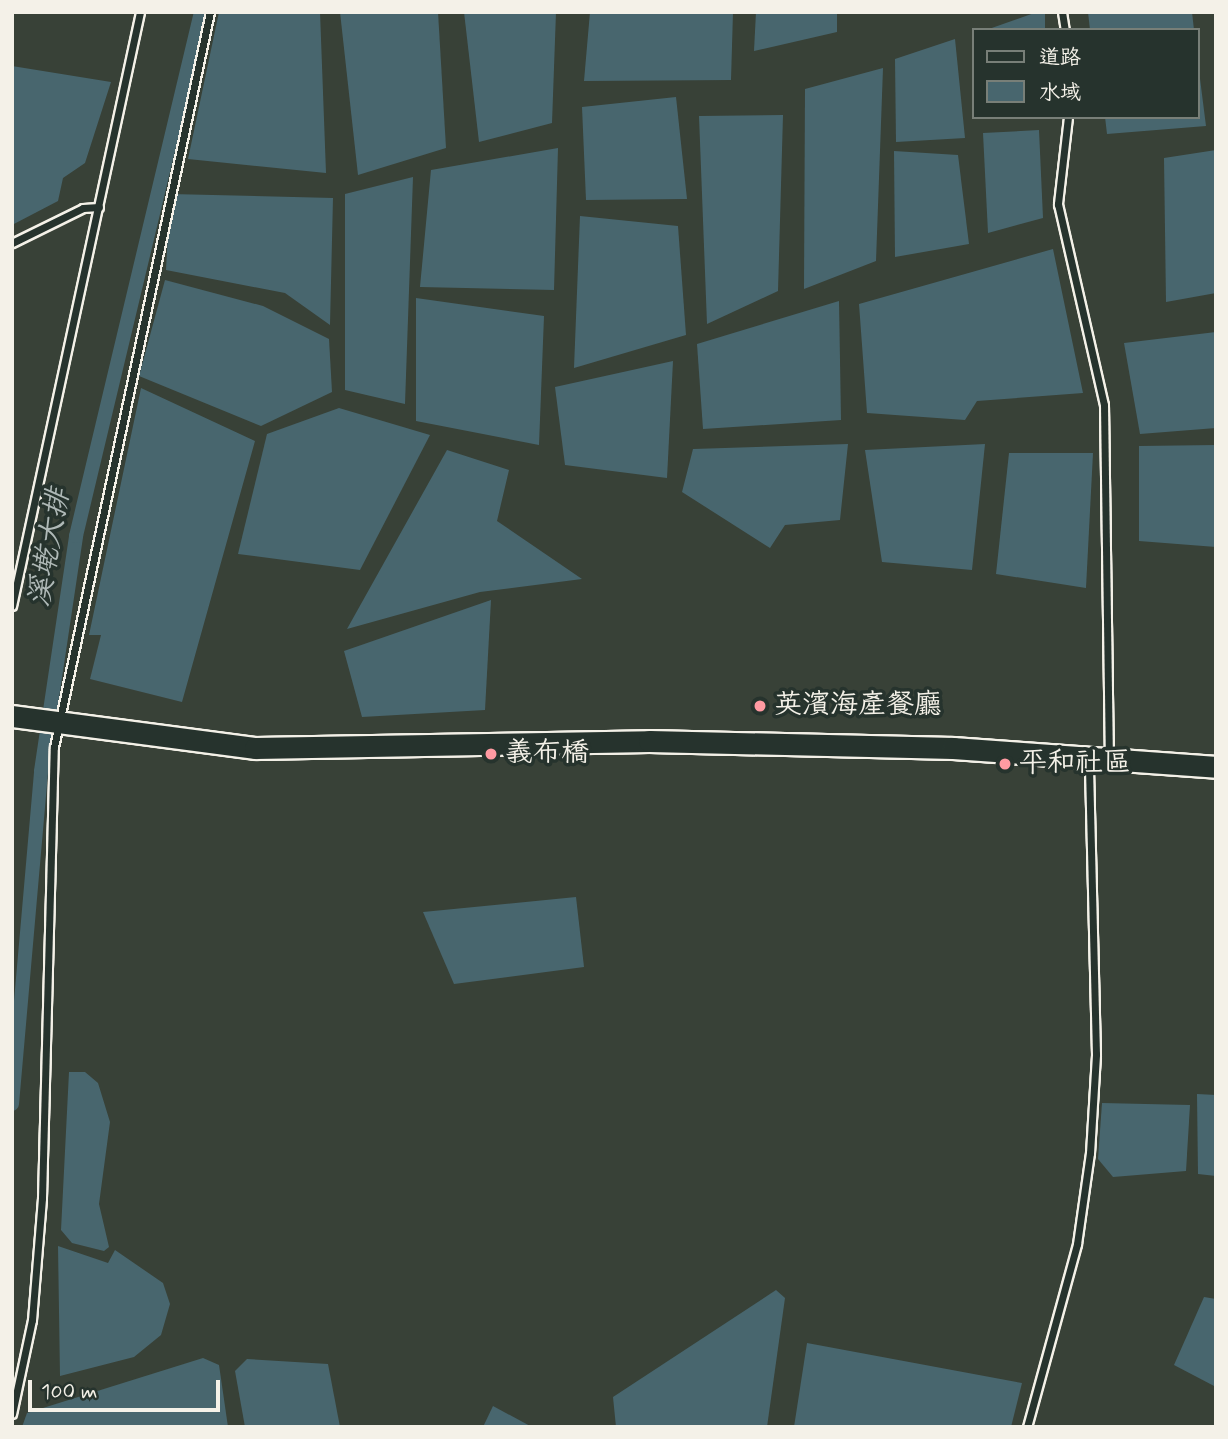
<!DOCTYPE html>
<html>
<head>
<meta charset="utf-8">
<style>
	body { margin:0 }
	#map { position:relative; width:1228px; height:1439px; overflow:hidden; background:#384137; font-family:Mynerve,"LXGW WenKai TC",sans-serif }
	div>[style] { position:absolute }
	.water>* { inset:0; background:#48666e }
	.canal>* { height:14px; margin:-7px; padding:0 7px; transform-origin:7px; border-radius:7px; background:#48666e }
	.roads { filter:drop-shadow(2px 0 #f4f1e8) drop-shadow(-2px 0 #f4f1e8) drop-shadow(0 2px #f4f1e8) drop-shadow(0 -2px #f4f1e8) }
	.lane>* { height:7px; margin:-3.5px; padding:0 3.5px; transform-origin:3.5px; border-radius:3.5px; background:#26332d }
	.secondary>* { height:21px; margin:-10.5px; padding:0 10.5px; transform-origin:10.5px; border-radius:10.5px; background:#26332d }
	.dots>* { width:19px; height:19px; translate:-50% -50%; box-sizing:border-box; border:4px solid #26332d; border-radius:50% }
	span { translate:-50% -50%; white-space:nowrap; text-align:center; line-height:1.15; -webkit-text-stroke:7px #26332d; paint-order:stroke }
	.poi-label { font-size:28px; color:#f4f1e8 }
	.left { translate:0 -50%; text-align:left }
	.water-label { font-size:30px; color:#afb9b7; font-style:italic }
	.frame { position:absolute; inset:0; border:14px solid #f4f1e8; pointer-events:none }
	.legend { position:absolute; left:972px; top:28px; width:228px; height:91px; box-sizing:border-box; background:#26332d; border:2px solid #787f78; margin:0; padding:9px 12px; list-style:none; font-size:21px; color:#f4f1e8 }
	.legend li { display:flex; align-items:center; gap:14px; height:35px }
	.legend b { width:35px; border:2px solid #787f78 }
	.scale { position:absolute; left:28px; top:1380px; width:192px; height:32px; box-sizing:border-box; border:4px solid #f4f1e8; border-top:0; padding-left:9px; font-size:21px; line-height:24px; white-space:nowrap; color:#f4f1e8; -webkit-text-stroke:5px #26332d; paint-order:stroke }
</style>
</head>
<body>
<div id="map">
	<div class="water">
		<i style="clip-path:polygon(219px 12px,320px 12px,326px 173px,188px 159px)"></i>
		<i style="clip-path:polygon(340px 12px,438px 12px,446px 148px,358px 175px)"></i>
		<i style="clip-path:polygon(464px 12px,556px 12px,552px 123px,479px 142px)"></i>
		<i style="clip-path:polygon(590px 12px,733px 12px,731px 80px,584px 81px)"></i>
		<i style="clip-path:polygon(756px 12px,837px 12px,837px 32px,754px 51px)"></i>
		<i style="clip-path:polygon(1037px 12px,1045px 12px,1045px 30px,986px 30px)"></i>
		<i style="clip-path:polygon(1088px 12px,1192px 12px,1194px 30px,1090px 30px)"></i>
		<i style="clip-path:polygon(955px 39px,965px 138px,896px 142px,895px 59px)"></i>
		<i style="clip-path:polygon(1198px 63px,1206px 126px,1107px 134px,1105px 117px,1198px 117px)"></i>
		<i style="clip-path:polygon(12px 66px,111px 82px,85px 163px,63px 178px,58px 201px,12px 225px)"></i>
		<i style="clip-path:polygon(883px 68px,876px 261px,804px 289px,805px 89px)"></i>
		<i style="clip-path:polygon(676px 97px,687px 199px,586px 200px,582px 107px)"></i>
		<i style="clip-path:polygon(783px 115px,778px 291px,707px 324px,699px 116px)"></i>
		<i style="clip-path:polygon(1039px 130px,1043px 218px,988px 233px,983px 133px)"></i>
		<i style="clip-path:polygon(558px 148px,554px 290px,420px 287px,431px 170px)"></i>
		<i style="clip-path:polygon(1216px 150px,1216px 293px,1166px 302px,1164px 158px)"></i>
		<i style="clip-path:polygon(894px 151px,958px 155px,969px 244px,895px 257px)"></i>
		<i style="clip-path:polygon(413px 177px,405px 404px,345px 390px,345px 194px)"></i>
		<i style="clip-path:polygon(170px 194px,333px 198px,330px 325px,285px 293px,166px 270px)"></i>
		<i style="clip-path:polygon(580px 216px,678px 226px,686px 335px,574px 368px)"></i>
		<i style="clip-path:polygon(1053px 249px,1083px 393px,977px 401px,965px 420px,867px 413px,859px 304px)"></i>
		<i style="clip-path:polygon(165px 280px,263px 306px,329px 339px,332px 392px,261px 426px,139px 376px)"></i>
		<i style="clip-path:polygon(416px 298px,544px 316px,539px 445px,416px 421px)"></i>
		<i style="clip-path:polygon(839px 301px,841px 420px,703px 429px,697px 344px)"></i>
		<i style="clip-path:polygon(1216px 332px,1216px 428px,1140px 434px,1124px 343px)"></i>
		<i style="clip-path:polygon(673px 361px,667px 478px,565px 465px,555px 387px)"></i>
		<i style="clip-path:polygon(141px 388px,255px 441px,182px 702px,90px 679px,101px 635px,89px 635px)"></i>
		<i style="clip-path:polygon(339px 408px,430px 435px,360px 570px,238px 554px,267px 434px)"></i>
		<i style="clip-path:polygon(848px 444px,840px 520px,785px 525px,770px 548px,682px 492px,693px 449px)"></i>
		<i style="clip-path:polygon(985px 444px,972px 570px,882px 562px,865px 450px)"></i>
		<i style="clip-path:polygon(1216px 445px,1216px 547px,1139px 541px,1139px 446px)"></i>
		<i style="clip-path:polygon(447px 450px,509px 470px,497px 521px,582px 579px,480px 592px,347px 629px)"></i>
		<i style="clip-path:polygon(1009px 453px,1093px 453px,1086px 588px,996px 574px)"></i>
		<i style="clip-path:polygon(491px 600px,485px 710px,362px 717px,344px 651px)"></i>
		<i style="clip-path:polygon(576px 897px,584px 967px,454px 984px,423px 912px)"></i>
		<i style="clip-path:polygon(69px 1072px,85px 1072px,98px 1083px,110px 1122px,99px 1204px,109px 1247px,104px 1251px,72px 1243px,61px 1230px)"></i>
		<i style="clip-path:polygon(1197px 1094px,1216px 1095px,1216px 1176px,1198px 1174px)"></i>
		<i style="clip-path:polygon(1102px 1103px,1190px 1105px,1186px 1171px,1113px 1177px,1098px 1159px)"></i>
		<i style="clip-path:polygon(58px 1246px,108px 1263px,115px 1250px,163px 1283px,170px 1304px,161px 1335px,134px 1357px,60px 1376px)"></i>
		<i style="clip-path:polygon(776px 1290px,785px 1298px,767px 1427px,616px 1427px,613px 1397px)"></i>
		<i style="clip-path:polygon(1204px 1297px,1216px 1299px,1216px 1387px,1174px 1365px)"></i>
		<i style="clip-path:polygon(807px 1343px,1022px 1383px,1011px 1427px,794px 1427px)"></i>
		<i style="clip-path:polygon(203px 1358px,219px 1365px,228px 1427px,22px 1427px,27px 1413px)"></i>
		<i style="clip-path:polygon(247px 1359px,328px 1364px,340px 1427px,245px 1427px,235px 1371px)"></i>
		<i style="clip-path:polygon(493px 1406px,532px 1427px,483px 1427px)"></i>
	</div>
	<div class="canal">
		<i style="left:12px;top:1104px;width:334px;rotate:-85deg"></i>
		<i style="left:41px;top:771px;width:238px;rotate:-81.5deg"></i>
		<i style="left:76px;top:536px;width:539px;rotate:-76.58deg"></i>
	</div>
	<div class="roads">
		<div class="lane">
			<i style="left:1062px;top:12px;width:18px;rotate:81deg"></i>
			<i style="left:1068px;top:117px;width:88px;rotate:96.6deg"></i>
			<i style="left:1058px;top:204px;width:206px;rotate:77.1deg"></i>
			<i style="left:1104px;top:405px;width:353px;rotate:89.2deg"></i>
			<i style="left:12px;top:243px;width:79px;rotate:-26.2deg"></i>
			<i style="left:83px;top:208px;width:16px;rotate:-4deg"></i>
			<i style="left:12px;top:606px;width:608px;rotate:-77.84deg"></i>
			<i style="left:12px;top:1414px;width:96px;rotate:-78deg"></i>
			<i style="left:32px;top:1320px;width:122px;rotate:-85.3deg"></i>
			<i style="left:42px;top:1198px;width:451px;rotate:-88.5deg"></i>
			<i style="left:54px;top:747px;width:751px;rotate:-78.02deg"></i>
			<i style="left:1027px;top:1427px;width:190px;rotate:-74.7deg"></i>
			<i style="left:1077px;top:1244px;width:92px;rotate:-81.9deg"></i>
			<i style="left:1090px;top:1153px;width:99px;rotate:-86.5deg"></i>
			<i style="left:1096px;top:1054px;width:294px;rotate:-91.4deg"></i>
		</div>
		<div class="secondary">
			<i style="left:12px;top:716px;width:245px;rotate:7.5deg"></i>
			<i style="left:255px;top:748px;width:394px;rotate:-1deg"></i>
			<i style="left:649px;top:741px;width:304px;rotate:1.3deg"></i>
			<i style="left:953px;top:748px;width:264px;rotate:4.1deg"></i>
		</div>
	</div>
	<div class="dots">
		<i style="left:760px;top:706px;background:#ff9aa2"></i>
		<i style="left:491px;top:754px;background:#ff9aa2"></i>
		<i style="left:1005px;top:764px;background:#ff9aa2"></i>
	</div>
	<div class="poi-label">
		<span class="left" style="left:774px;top:706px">英濱海產餐廳</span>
		<span class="left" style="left:505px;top:754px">義布橋</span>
		<span class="left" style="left:1019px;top:764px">平和社區</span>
	</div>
	<div class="water-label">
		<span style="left:50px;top:548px;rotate:-80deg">溪墘大排</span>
	</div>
	<div class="frame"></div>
	<ul class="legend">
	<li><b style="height:9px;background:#26332d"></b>道路</li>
	<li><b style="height:19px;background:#48666e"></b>水域</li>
	</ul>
	<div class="scale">100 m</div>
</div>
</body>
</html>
